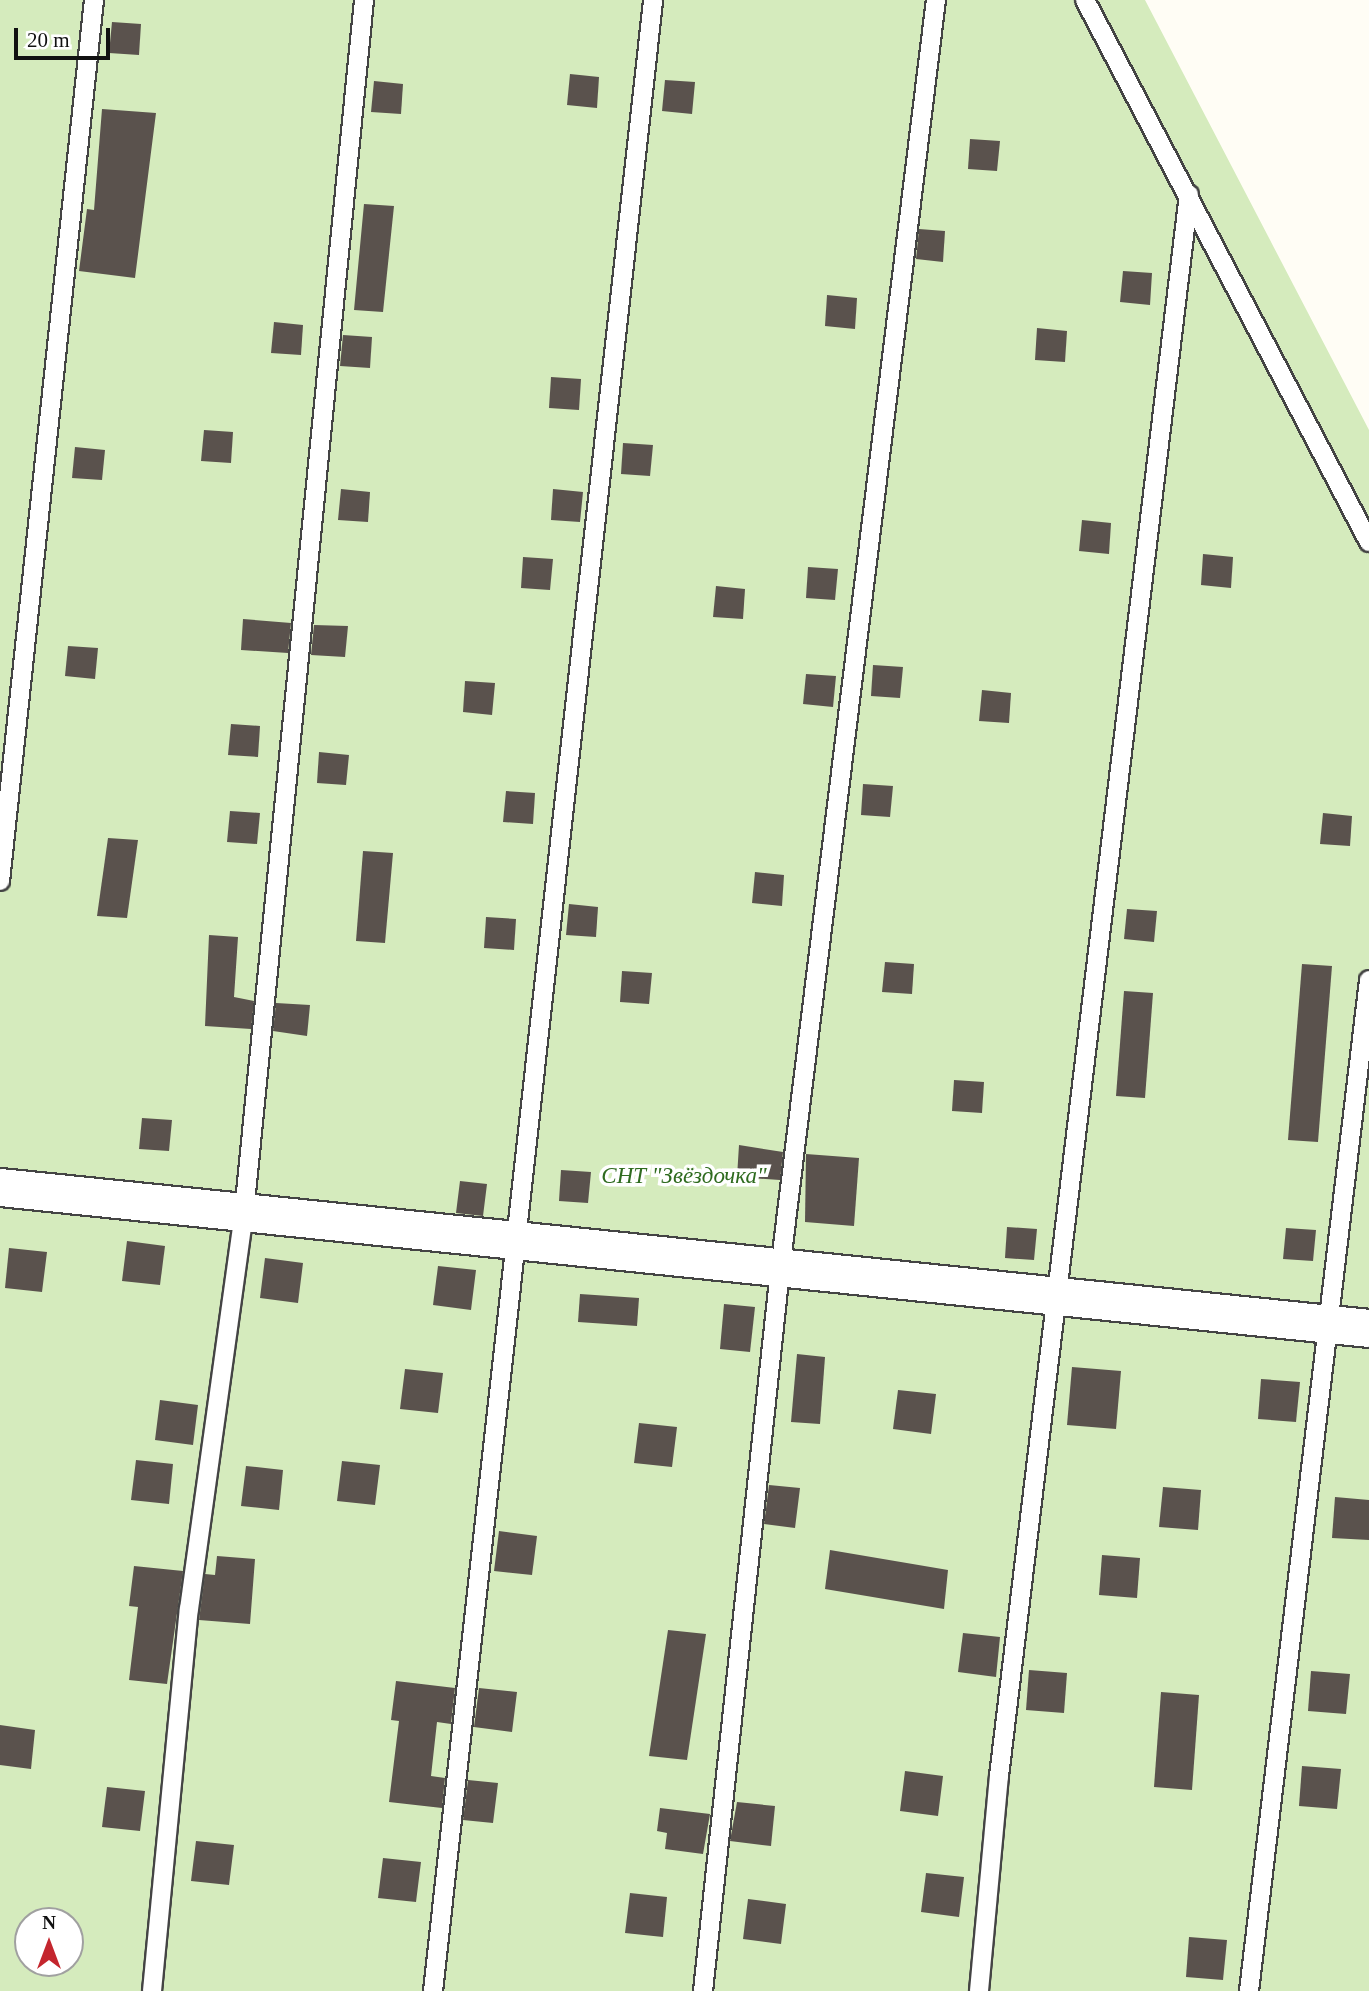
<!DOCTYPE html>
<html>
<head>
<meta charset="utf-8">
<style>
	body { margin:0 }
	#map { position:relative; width:1369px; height:1991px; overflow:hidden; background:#fffdf5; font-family:"Times New Roman",serif }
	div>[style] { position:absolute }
	.green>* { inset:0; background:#d5ebbd }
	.building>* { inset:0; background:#5a524d }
	.roads { filter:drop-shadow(2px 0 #444) drop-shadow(-2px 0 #444) drop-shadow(0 2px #444) drop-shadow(0 -2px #444) }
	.lane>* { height:18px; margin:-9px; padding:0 9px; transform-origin:9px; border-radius:9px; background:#fff }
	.street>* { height:37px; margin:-18.5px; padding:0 18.5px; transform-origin:18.5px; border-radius:18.5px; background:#fff }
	span { translate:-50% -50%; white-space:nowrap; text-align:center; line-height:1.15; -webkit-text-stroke:7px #fff; paint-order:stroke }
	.park-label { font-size:23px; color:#2f6b1f; font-style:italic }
	.north { position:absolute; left:14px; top:1907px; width:70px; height:70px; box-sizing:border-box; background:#fff; border:2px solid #a0a0a0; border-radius:50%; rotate:0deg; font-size:19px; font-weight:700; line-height:28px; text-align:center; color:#111 }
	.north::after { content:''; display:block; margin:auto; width:24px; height:32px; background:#c4262e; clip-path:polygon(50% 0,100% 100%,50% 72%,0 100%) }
	.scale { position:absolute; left:14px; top:28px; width:96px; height:32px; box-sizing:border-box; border:4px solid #111; border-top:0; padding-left:9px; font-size:21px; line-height:24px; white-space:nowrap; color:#111; -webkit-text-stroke:5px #fff; paint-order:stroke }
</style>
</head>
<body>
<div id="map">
	<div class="green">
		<i style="clip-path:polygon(evenodd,0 0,1145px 0,1369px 430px,1369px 1991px,0 1991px,0 0,28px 1921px,70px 1921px,70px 1963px,28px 1963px,28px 1921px)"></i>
	</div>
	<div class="building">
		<i style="clip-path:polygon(112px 22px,141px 24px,139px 55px,109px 53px)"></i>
		<i style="clip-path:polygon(570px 74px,599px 77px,597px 108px,567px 105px)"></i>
		<i style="clip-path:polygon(665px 80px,695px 82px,692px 114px,662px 111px)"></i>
		<i style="clip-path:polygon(374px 81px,403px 84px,401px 114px,371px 112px)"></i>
		<i style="clip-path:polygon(102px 109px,156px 113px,135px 278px,79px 271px,87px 209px,94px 210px)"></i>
		<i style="clip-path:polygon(970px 139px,1000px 141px,997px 171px,968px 169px)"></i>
		<i style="clip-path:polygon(364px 204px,394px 206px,383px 312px,354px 310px)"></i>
		<i style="clip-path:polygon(919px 229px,945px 231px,943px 262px,916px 259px)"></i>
		<i style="clip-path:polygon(1123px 271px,1152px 273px,1150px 305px,1120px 302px)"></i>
		<i style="clip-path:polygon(827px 295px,857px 298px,855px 329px,825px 326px)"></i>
		<i style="clip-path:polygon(274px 322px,303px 325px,301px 355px,271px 353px)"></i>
		<i style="clip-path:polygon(1037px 328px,1067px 331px,1065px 362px,1035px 360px)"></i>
		<i style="clip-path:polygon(343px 335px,372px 337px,370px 368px,340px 366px)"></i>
		<i style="clip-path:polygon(551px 377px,581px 379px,579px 410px,549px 408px)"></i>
		<i style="clip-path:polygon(204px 430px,233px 432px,231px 463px,201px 461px)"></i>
		<i style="clip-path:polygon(623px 443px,653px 445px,650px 476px,621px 474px)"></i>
		<i style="clip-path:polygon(75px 447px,105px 450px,102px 480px,72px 478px)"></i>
		<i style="clip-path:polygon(341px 489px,370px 492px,368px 522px,338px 520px)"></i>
		<i style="clip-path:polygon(553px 489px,583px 492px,580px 522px,551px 520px)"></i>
		<i style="clip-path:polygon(1082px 520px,1111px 523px,1109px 554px,1079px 551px)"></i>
		<i style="clip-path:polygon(1203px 554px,1233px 557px,1231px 588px,1201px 585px)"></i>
		<i style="clip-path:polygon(523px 557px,553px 559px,550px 590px,521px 588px)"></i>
		<i style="clip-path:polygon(808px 567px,838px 569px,835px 600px,806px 598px)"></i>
		<i style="clip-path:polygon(716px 586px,745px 589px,743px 619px,713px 617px)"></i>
		<i style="clip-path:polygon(243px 619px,291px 623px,288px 653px,241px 650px)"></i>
		<i style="clip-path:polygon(314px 625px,348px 626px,345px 657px,311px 655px)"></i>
		<i style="clip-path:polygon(68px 646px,98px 648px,95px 679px,65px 676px)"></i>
		<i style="clip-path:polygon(873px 665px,903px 667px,900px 698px,871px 696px)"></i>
		<i style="clip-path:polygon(806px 674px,836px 676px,833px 707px,803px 704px)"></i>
		<i style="clip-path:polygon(465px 681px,495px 683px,492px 715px,463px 712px)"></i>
		<i style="clip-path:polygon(982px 690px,1011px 693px,1009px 723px,979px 721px)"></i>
		<i style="clip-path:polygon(231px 724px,260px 726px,258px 757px,228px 755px)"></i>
		<i style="clip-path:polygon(319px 752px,349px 755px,346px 785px,317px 783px)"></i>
		<i style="clip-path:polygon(863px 784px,893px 786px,890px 817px,861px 815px)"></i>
		<i style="clip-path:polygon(506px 791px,535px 793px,533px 824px,503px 822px)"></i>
		<i style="clip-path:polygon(230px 811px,260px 813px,257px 844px,227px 842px)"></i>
		<i style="clip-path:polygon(1323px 813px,1352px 816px,1350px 846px,1320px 844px)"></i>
		<i style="clip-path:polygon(108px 838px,138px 840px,127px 918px,97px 916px)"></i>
		<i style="clip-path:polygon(363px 851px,393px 853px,385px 943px,356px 941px)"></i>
		<i style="clip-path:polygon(755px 872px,784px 875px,782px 906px,752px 903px)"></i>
		<i style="clip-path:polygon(569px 904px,598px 907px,596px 937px,566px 935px)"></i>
		<i style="clip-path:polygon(1127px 909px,1157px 911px,1154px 942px,1124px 939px)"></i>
		<i style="clip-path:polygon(486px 917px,516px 919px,514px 950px,484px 948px)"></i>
		<i style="clip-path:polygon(209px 935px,238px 937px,234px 997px,254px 1001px,251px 1029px,205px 1026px)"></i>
		<i style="clip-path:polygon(885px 962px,914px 964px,912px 994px,882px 992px)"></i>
		<i style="clip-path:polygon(1302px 964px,1332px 966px,1318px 1142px,1288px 1140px)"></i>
		<i style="clip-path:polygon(622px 971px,652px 973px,649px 1004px,620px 1002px)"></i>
		<i style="clip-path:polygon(1124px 991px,1153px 993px,1145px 1098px,1116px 1096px)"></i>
		<i style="clip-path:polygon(276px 1003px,310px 1005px,307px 1036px,273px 1031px)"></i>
		<i style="clip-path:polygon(954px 1080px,984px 1082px,982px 1113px,952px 1111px)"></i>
		<i style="clip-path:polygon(142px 1118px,172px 1120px,169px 1151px,139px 1149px)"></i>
		<i style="clip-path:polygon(739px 1145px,783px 1152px,780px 1180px,737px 1177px)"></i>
		<i style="clip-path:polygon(806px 1154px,859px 1158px,854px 1226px,805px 1222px)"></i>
		<i style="clip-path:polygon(561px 1170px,591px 1172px,588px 1203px,559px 1201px)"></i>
		<i style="clip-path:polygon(460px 1181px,487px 1184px,483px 1216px,456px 1213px)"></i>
		<i style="clip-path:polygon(1007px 1227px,1037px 1229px,1034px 1260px,1005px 1258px)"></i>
		<i style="clip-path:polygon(1286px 1228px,1316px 1230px,1313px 1261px,1283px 1259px)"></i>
		<i style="clip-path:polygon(127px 1241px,165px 1246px,160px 1285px,122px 1281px)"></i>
		<i style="clip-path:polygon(9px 1248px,47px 1252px,42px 1292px,5px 1288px)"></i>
		<i style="clip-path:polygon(265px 1258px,303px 1263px,298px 1303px,260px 1298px)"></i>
		<i style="clip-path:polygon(438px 1266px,476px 1270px,471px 1310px,433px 1305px)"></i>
		<i style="clip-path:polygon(580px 1294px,639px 1298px,637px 1326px,578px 1322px)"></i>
		<i style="clip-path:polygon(724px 1304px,755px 1307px,750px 1352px,720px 1349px)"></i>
		<i style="clip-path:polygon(797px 1354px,825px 1357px,820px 1424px,791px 1422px)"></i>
		<i style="clip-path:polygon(1072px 1367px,1121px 1371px,1116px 1429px,1067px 1425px)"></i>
		<i style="clip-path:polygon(405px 1369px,443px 1373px,438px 1413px,400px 1409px)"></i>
		<i style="clip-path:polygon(1261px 1379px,1300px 1382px,1296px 1422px,1258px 1419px)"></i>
		<i style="clip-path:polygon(898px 1390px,936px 1394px,931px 1434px,893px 1429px)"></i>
		<i style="clip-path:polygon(160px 1400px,198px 1405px,193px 1445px,155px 1440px)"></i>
		<i style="clip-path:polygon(639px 1423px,677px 1427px,672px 1467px,634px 1463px)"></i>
		<i style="clip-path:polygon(136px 1460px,173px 1464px,169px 1504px,131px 1500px)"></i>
		<i style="clip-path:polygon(342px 1461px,380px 1465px,375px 1505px,337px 1501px)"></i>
		<i style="clip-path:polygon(246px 1466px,283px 1470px,279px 1510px,241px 1506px)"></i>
		<i style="clip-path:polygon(769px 1485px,800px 1488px,795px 1528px,764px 1524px)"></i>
		<i style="clip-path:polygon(1163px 1487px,1201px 1490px,1198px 1530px,1159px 1527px)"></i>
		<i style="clip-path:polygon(1335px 1497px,1369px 1500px,1369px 1540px,1332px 1538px)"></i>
		<i style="clip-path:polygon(499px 1531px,537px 1536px,532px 1575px,494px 1571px)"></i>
		<i style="clip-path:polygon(830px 1550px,948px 1570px,944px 1609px,825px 1589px)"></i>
		<i style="clip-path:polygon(1102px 1555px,1140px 1558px,1137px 1598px,1099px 1595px)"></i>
		<i style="clip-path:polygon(217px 1556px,255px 1559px,250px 1624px,199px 1620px,205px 1574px,215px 1575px)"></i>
		<i style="clip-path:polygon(134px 1566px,183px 1571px,167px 1684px,129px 1680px,138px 1607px,129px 1606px)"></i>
		<i style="clip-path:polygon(668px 1630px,706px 1634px,687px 1760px,649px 1756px)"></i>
		<i style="clip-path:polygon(963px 1633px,1000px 1637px,996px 1677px,958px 1672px)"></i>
		<i style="clip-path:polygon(1029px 1670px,1067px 1673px,1064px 1713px,1026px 1710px)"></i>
		<i style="clip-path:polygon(1311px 1671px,1350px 1674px,1346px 1714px,1308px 1711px)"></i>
		<i style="clip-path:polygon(396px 1681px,455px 1688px,451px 1724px,437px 1722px,431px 1776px,445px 1778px,442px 1808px,389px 1802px,399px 1721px,391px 1720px)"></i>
		<i style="clip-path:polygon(479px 1688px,517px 1692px,512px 1732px,474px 1727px)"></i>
		<i style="clip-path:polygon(1161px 1692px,1199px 1695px,1192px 1790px,1154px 1787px)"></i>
		<i style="clip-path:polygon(0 1725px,35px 1730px,31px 1769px,0 1765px)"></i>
		<i style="clip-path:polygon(1302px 1766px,1341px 1769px,1337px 1809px,1299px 1806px)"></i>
		<i style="clip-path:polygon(905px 1771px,943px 1776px,938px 1816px,900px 1811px)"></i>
		<i style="clip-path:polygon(468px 1780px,498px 1783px,493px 1823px,463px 1820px)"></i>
		<i style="clip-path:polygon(107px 1787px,145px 1791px,140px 1831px,102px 1827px)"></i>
		<i style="clip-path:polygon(737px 1802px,775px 1806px,771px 1846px,730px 1841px)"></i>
		<i style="clip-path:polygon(660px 1808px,710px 1814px,703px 1854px,665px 1849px,667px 1833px,657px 1831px)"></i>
		<i style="clip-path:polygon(196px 1841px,234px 1845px,229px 1885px,191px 1881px)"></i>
		<i style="clip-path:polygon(383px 1858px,421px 1862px,416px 1902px,378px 1898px)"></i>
		<i style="clip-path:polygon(926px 1873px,964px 1877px,959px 1917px,921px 1912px)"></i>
		<i style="clip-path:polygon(630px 1893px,667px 1897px,663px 1937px,625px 1933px)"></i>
		<i style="clip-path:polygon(748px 1899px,786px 1904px,781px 1944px,743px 1939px)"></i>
		<i style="clip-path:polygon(1189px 1937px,1227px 1940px,1223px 1980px,1186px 1977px)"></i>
	</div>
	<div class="roads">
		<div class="lane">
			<i style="left:1085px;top:0;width:612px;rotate:62.35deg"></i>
			<i style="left:0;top:881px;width:886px;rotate:-83.91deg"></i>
			<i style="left:152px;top:1991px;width:384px;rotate:-84.5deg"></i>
			<i style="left:189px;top:1609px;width:400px;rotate:-82.1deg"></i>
			<i style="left:244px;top:1213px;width:1219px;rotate:-84.35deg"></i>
			<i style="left:433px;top:1991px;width:2003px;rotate:-83.69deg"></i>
			<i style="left:703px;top:1991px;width:725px;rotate:-83.9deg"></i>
			<i style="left:780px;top:1270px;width:1280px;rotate:-83deg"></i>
			<i style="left:979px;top:1991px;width:216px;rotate:-84.7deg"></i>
			<i style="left:999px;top:1776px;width:1593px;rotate:-83.15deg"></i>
			<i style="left:1249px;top:1991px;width:1018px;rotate:-83.23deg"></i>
		</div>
		<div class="street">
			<i style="left:0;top:1187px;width:1376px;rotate:5.88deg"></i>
		</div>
	</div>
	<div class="park-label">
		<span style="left:684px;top:1176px">СНТ "Звёздочка"</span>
	</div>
	<div class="north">N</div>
	<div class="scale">20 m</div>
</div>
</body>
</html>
